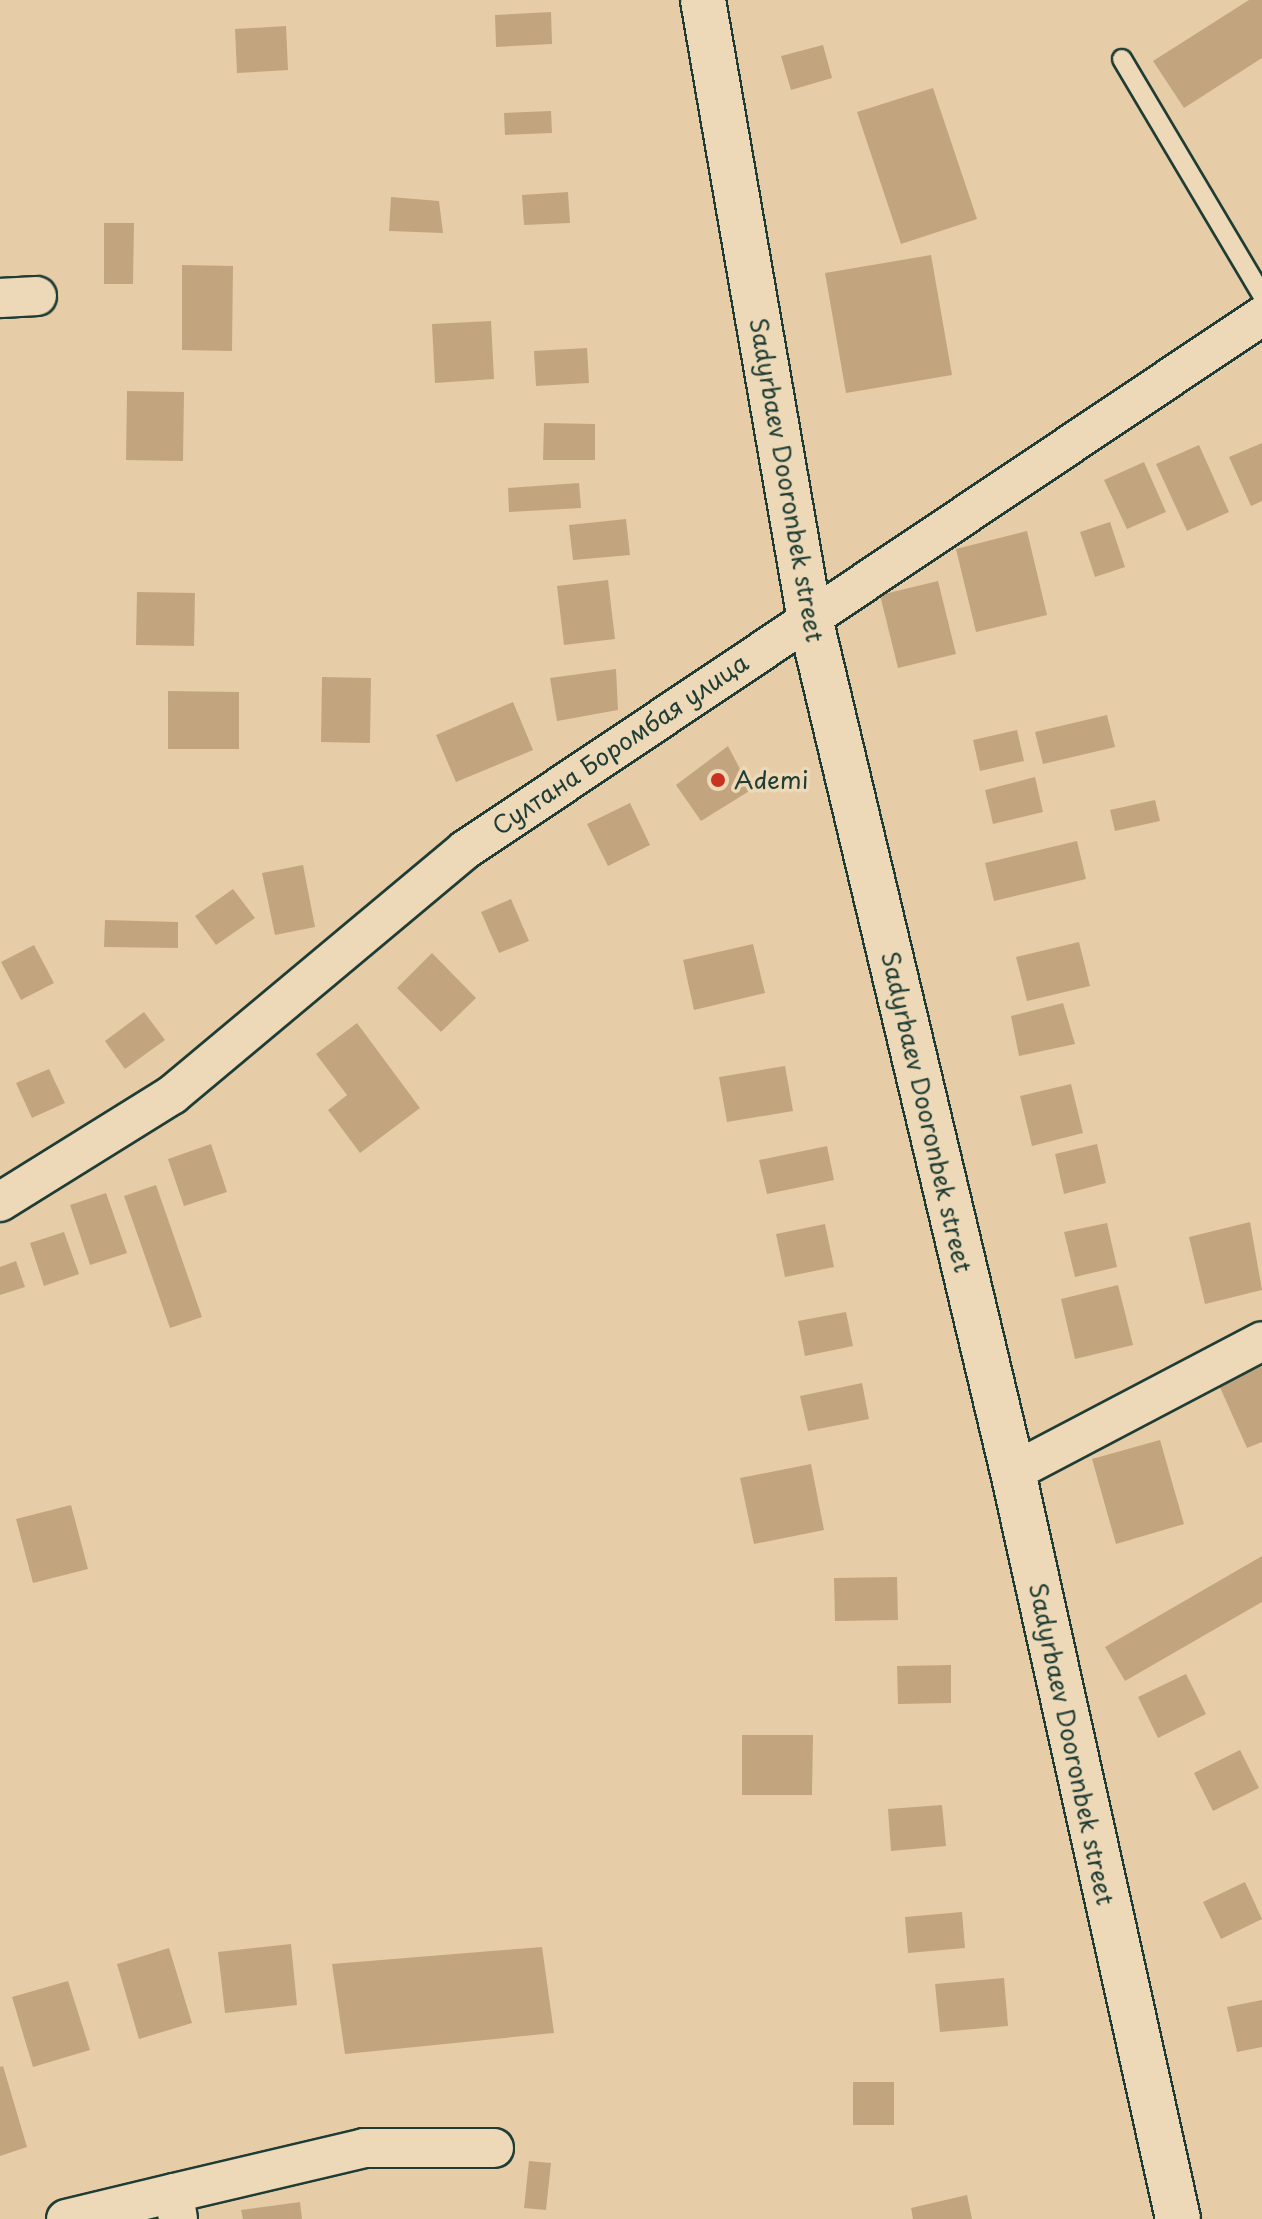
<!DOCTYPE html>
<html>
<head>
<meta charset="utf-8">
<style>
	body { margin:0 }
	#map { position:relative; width:1262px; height:2219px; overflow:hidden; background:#e6cda8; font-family:"Playpen Sans",sans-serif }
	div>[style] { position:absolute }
	.building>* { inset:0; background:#c2a57e }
	.roads { filter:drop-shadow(2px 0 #1f3d34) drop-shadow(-2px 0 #1f3d34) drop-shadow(0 2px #1f3d34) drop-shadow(0 -2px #1f3d34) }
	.service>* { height:18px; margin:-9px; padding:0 9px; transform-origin:9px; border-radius:9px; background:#edd9b7 }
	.minor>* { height:38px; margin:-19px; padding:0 19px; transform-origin:19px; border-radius:19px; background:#edd9b7 }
	.secondary>* { height:44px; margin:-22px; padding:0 22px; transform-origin:22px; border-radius:22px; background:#edd9b7 }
	.dots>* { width:22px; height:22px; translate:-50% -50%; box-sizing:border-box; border:4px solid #edd9b7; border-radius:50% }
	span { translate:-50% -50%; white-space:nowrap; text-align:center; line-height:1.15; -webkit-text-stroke:7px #edd9b7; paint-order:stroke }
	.street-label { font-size:24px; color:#1f3d34 }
	.poi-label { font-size:24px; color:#1f3d34 }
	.left { translate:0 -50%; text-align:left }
</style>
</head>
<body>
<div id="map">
	<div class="building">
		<i style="clip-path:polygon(1249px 0,1262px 0,1262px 58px,1184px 108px,1153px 61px)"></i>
		<i style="clip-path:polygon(551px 12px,552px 44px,496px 47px,495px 15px)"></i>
		<i style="clip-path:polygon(286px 26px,288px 70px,237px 73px,235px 29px)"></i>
		<i style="clip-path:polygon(823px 45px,832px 78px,791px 90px,781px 56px)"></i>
		<i style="clip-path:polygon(933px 88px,977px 219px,901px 244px,857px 112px)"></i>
		<i style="clip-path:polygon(551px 111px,552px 133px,505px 135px,504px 113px)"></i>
		<i style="clip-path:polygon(568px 192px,570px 223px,524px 225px,522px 195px)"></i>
		<i style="clip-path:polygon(391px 197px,439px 201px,443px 233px,389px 231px)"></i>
		<i style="clip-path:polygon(104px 223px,134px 223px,133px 284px,104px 284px)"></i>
		<i style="clip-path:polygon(931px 255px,952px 375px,846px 393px,825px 273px)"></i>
		<i style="clip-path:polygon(182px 265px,233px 266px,232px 351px,182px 350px)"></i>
		<i style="clip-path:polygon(491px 321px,494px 379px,435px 383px,432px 324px)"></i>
		<i style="clip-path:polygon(587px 348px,589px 383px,536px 386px,534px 351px)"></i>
		<i style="clip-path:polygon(127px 391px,184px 392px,183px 461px,126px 460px)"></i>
		<i style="clip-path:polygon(544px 423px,595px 424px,595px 460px,543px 460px)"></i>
		<i style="clip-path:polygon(1262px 443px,1262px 501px,1251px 506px,1229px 457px)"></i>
		<i style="clip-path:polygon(1199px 445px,1229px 512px,1187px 531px,1156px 464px)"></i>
		<i style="clip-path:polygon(1144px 462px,1166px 512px,1127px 529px,1104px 480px)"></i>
		<i style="clip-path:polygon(579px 483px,581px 508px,509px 512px,508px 488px)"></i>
		<i style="clip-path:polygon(626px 519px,630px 555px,573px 560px,569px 525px)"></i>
		<i style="clip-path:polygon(1110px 522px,1125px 567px,1095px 577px,1080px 532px)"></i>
		<i style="clip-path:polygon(1027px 531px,1047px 615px,976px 632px,956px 549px)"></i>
		<i style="clip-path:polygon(608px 580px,615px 639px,564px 645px,557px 586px)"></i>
		<i style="clip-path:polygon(938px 581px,956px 654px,898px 668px,880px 595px)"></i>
		<i style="clip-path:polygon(137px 592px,195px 593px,194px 646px,136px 645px)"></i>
		<i style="clip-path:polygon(616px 669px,618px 710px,557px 721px,550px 678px)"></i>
		<i style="clip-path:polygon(322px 677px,371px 678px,370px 743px,321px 742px)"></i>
		<i style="clip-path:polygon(168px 691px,239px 692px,239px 749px,168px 749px)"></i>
		<i style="clip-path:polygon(513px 702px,533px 750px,456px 782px,436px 735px)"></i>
		<i style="clip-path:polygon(1107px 715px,1115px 747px,1043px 764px,1035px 732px)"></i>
		<i style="clip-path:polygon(1017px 730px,1024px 761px,980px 771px,973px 740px)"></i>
		<i style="clip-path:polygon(728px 746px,751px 790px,701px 821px,676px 785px)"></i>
		<i style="clip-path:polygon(1035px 777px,1043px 812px,993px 824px,985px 790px)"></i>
		<i style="clip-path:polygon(1155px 800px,1160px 821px,1115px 831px,1110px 810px)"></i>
		<i style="clip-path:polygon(630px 803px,650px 845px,608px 866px,587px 824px)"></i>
		<i style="clip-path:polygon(1077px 841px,1086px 879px,994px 901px,985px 863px)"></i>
		<i style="clip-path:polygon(303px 865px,315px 927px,275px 935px,262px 873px)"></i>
		<i style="clip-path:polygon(233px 889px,255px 918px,216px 945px,195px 916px)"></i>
		<i style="clip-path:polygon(511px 899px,529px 941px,499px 953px,481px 912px)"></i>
		<i style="clip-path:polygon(105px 920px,178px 922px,178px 948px,104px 947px)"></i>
		<i style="clip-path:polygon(1079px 942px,1090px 986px,1027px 1001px,1016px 957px)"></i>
		<i style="clip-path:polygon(753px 944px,765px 993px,694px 1010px,683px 960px)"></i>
		<i style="clip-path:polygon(34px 945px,54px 983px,21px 1000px,1px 962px)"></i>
		<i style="clip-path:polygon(432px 953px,476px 998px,441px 1032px,397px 988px)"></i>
		<i style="clip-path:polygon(1063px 1003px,1075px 1044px,1019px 1056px,1011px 1016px)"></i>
		<i style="clip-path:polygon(144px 1012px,165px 1040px,125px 1069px,105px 1041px)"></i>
		<i style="clip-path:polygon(357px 1023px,420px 1108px,360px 1153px,328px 1110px,347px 1095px,316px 1054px)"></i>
		<i style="clip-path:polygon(785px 1066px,793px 1111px,727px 1122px,719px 1077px)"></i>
		<i style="clip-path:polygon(49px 1069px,65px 1103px,32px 1118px,16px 1083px)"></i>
		<i style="clip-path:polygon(1071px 1084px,1083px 1133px,1032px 1146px,1020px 1096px)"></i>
		<i style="clip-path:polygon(211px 1144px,227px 1192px,184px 1206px,168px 1159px)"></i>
		<i style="clip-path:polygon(1097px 1144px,1106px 1183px,1064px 1194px,1055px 1154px)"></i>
		<i style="clip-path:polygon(827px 1146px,834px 1180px,767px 1194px,759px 1160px)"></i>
		<i style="clip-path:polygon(156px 1185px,202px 1317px,170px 1328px,124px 1196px)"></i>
		<i style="clip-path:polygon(106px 1193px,127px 1253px,90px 1265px,70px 1205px)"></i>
		<i style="clip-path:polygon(1250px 1222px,1262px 1290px,1205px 1304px,1189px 1237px)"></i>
		<i style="clip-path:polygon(1107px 1223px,1117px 1267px,1075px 1277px,1064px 1232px)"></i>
		<i style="clip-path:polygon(825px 1224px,834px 1267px,785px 1277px,776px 1234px)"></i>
		<i style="clip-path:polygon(64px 1232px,79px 1274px,44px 1286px,30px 1243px)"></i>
		<i style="clip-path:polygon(16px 1261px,25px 1287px,0 1295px,0 1267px)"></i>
		<i style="clip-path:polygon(1118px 1285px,1133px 1345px,1075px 1359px,1061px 1299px)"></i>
		<i style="clip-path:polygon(846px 1312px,853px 1346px,805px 1356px,798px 1321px)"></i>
		<i style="clip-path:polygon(1262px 1366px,1262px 1442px,1247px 1448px,1219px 1385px)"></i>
		<i style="clip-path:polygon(862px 1383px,869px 1419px,808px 1431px,800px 1396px)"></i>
		<i style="clip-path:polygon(1160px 1440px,1184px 1524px,1116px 1544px,1092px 1459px)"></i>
		<i style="clip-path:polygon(811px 1464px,824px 1530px,754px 1544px,740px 1478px)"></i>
		<i style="clip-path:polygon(71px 1505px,88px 1569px,33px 1583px,16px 1519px)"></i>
		<i style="clip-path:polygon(1262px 1556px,1262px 1602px,1125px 1681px,1105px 1647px)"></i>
		<i style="clip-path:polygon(897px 1577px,898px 1620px,835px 1621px,834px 1578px)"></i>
		<i style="clip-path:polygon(951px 1665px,951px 1703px,898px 1704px,897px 1666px)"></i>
		<i style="clip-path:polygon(1186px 1674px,1206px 1714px,1158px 1738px,1138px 1697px)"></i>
		<i style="clip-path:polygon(742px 1735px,813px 1735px,812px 1795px,742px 1795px)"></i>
		<i style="clip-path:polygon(1240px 1750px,1259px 1788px,1213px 1811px,1194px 1773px)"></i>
		<i style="clip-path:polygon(942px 1805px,946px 1846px,891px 1851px,888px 1809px)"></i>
		<i style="clip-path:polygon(1245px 1882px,1262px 1919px,1221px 1939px,1203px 1902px)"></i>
		<i style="clip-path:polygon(962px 1912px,965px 1948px,908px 1953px,905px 1917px)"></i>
		<i style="clip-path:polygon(291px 1944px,297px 2005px,225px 2013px,218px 1952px)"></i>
		<i style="clip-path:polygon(542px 1947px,554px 2033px,345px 2054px,332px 1964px)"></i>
		<i style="clip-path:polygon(169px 1948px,192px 2023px,139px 2039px,117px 1964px)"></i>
		<i style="clip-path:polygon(1004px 1978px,1008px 2026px,940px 2032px,935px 1984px)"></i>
		<i style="clip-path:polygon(68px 1981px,90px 2050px,33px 2067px,12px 1997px)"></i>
		<i style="clip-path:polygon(1262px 2000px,1262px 2047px,1237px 2052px,1227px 2007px)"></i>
		<i style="clip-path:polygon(3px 2066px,27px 2147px,0 2156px,0 2067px)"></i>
		<i style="clip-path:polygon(853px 2082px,894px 2082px,894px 2125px,853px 2125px)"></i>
		<i style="clip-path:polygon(529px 2161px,551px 2163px,546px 2210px,524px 2208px)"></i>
		<i style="clip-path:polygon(967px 2195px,972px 2219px,913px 2219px,911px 2208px)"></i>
		<i style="clip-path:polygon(300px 2202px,302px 2219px,243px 2219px,241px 2210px)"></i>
	</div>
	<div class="roads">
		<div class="service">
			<i style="left:1122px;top:59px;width:274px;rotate:59.3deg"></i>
		</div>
		<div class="minor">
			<i style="left:0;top:298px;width:37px;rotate:-3deg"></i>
			<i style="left:0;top:1202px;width:203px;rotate:-31.9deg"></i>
			<i style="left:172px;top:1095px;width:382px;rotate:-39.9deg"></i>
			<i style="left:465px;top:850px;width:959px;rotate:-33.82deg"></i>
			<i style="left:1013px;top:1472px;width:281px;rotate:-27.7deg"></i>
			<i style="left:66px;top:2219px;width:111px;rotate:-13.5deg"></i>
			<i style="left:178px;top:2219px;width:26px;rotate:-99deg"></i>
			<i style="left:174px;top:2193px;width:195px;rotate:-13.3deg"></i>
			<i style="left:364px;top:2148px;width:130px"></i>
		</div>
		<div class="secondary">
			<i style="left:703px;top:0;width:623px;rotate:80.21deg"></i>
			<i style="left:809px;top:614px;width:882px;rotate:76.63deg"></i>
			<i style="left:1013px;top:1472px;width:765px;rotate:77.54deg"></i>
		</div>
	</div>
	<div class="dots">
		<i style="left:718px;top:780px;background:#c8321e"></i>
	</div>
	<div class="street-label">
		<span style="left:787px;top:480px;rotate:80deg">Sadyrbaev Dooronbek street</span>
		<span style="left:620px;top:744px;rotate:-34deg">Султана Боромбая улица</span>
		<span style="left:927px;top:1112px;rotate:77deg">Sadyrbaev Dooronbek street</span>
		<span style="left:1072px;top:1744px;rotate:78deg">Sadyrbaev Dooronbek street</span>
	</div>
	<div class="poi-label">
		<span class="left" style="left:734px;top:780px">Ademi</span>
	</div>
</div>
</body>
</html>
